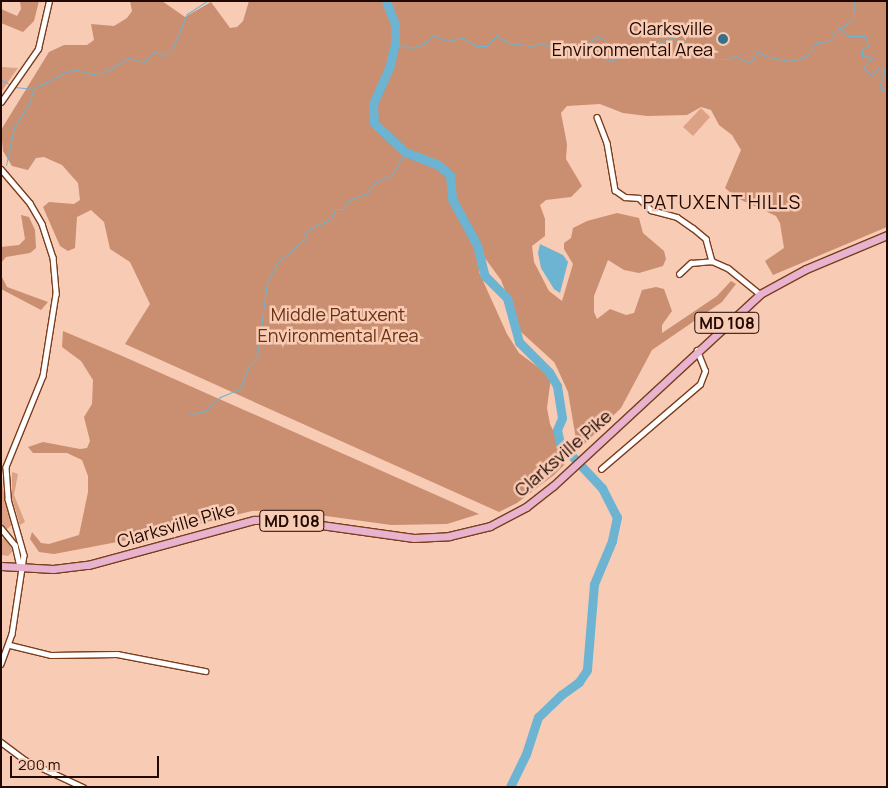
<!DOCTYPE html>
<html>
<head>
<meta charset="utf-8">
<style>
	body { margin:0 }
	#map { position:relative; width:888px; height:788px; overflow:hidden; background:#f8cbb5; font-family:Manrope,sans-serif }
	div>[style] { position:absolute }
	.green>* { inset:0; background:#dda285 }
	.forest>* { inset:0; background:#ca8e70 }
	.water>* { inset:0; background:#6cb4d2 }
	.stream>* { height:1px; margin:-0.5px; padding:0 0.5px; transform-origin:0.5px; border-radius:0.5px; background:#6cb4d2 }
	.river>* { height:9px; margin:-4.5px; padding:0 4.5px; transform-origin:4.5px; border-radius:4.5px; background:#6cb4d2 }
	.roads { filter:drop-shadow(1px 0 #7b3d1b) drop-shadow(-1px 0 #7b3d1b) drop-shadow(0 1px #7b3d1b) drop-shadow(0 -1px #7b3d1b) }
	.minor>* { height:4.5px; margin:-2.25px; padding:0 2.25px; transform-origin:2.25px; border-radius:2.25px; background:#fff }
	.primary>* { height:7px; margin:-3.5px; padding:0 3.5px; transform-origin:3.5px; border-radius:3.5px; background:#e8b3cf }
	.dots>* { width:14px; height:14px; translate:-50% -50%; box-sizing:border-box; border:2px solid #f8cbb5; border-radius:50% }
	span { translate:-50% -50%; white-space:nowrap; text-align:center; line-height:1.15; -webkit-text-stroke:5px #f8cbb5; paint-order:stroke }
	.shield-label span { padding:1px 4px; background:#f8cbb5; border:1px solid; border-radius:4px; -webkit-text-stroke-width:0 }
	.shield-label { font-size:16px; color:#210800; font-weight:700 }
	.poi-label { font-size:18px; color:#210800 }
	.right { translate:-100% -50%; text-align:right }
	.park-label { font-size:18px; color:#693110 }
	.street-label { font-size:18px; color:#210800 }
	.neighbourhood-label { font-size:19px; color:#210800; letter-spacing:1px }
	.frame { position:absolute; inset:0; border:2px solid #210800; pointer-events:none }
	.scale { position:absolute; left:10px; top:756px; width:149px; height:22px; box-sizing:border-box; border:2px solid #210800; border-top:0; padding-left:6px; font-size:15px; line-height:18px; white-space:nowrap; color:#210800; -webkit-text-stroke:4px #f8cbb5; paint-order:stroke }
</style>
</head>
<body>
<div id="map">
	<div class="green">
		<i style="clip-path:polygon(1px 67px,18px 68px,1px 92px)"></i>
		<i style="clip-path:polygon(701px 108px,710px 117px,693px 136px,683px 127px)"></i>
		<i style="clip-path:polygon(12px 472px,18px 474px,14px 495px,25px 522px,20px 525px,12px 498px)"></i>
		<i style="clip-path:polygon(1px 481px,13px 524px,7px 529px,1px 525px)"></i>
		<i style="clip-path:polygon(5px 536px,13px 551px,8px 556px,1px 555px,1px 541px)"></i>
	</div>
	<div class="forest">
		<i style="clip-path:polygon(20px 1px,39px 1px,34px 21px,23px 32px,1px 23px,1px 9px,17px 16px,21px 9px)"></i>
		<i style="clip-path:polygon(130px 1px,162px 1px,185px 17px,211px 2px,230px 28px,237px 27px,243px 21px,249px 1px,887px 1px,887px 227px,773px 275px,765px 261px,784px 248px,780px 223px,776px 216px,737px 198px,725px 188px,741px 150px,732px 135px,719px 125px,711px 110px,701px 107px,687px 115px,647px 116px,623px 113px,600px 104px,567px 106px,561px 113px,567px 144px,566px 159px,582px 186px,571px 197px,546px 200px,540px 205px,545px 219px,545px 236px,532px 246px,534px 262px,549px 291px,562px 301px,573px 264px,564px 249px,564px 243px,571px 238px,573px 228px,587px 221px,617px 213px,639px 218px,643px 233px,664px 251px,666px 259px,663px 266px,639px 273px,624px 270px,608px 260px,594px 296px,594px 312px,597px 319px,610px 309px,626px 315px,634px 313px,642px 290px,656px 287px,664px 289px,672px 311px,662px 325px,662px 333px,717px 296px,731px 281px,736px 284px,722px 302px,652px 350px,621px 408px,575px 453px,577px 445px,568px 392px,558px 370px,554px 362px,521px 332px,501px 280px,479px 250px,479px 272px,507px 334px,519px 353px,551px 377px,547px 408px,550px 424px,564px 454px,565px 464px,554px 475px,517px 503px,499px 512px,125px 344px,150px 304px,130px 262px,110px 249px,104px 222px,91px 210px,77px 217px,75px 248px,68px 251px,60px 246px,43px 207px,49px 202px,74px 204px,80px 200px,78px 183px,62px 165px,44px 157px,36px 158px,28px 170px,12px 166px,3px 151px,1px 130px,49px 52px,64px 45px,87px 45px,94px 40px,91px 24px,114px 26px,127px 18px,132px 11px)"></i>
		<i style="clip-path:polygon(21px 215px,29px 217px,35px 230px,36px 248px,30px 253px,6px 257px,1px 263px,1px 247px,19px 245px,25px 239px)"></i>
		<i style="clip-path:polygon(1px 275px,7px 287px,48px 302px,41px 310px,1px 289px)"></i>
		<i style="clip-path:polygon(63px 331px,120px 355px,479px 514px,447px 524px,391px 525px,283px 510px,252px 511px,149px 536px,54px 554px,39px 552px,30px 539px,32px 532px,41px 543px,49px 544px,79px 535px,88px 492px,88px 476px,82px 460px,67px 453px,33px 453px,28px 447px,43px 442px,80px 449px,87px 448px,90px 441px,84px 417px,92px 404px,93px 380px,81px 361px,62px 347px)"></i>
	</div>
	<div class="water">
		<i style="clip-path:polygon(540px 244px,563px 255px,568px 262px,560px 293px,554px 289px,541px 268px,538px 253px)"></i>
	</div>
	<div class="stream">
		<i style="left:841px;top:28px;width:15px;rotate:-37deg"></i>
		<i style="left:853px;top:19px;width:18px;rotate:-87deg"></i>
		<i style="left:395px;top:43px;width:17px;rotate:17deg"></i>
		<i style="left:411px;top:48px;width:14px;rotate:-17deg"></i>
		<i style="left:424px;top:44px;width:12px;rotate:-48deg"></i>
		<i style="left:432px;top:35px;width:16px;rotate:22deg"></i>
		<i style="left:447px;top:41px;width:16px;rotate:-11deg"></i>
		<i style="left:463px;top:38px;width:15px;rotate:32deg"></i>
		<i style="left:476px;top:46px;width:10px"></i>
		<i style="left:486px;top:46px;width:16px;rotate:-45deg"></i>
		<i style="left:497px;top:35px;width:14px;rotate:36deg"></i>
		<i style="left:508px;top:43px;width:23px;rotate:7deg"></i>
		<i style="left:531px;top:46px;width:12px;rotate:-14deg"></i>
		<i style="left:543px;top:43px;width:17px;rotate:31deg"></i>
		<i style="left:558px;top:52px;width:28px;rotate:-13deg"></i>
		<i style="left:585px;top:46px;width:16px;rotate:-40deg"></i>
		<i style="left:597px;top:36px;width:9px;rotate:27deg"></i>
		<i style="left:605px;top:40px;width:18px;rotate:93deg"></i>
		<i style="left:604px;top:58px;width:7px;rotate:27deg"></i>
		<i style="left:610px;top:61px;width:65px;rotate:-20.7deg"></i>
		<i style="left:671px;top:38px;width:19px;rotate:18deg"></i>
		<i style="left:689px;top:44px;width:26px;rotate:36deg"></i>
		<i style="left:710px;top:59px;width:18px"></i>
		<i style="left:728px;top:59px;width:8px;rotate:-23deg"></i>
		<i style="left:735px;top:56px;width:14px;rotate:25deg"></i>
		<i style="left:748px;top:62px;width:5px;rotate:-22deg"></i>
		<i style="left:753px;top:60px;width:10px;rotate:-66deg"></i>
		<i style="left:757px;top:51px;width:9px;rotate:32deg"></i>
		<i style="left:765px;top:56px;width:24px;rotate:12deg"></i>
		<i style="left:788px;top:61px;width:17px;rotate:-13deg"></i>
		<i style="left:805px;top:57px;width:20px;rotate:-49deg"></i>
		<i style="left:818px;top:42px;width:11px;rotate:-5deg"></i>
		<i style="left:829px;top:41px;width:17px;rotate:-54deg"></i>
		<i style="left:839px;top:27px;width:12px;rotate:48deg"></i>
		<i style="left:847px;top:36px;width:18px"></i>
		<i style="left:865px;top:36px;width:10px;rotate:73deg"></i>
		<i style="left:868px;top:46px;width:7px;rotate:146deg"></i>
		<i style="left:862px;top:50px;width:6px;rotate:90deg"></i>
		<i style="left:862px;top:56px;width:11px;rotate:5deg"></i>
		<i style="left:873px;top:57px;width:15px;rotate:132deg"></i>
		<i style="left:863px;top:68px;width:13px;rotate:39deg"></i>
		<i style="left:873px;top:76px;width:9px;rotate:-58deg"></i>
		<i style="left:878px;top:68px;width:7px;rotate:16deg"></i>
		<i style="left:885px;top:70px;width:18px;rotate:109deg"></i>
		<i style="left:879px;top:87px;width:4px;rotate:45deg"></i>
		<i style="left:882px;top:90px;width:5px;rotate:-11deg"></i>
		<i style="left:1px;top:80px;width:11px;rotate:27deg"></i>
		<i style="left:15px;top:87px;width:18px;rotate:6deg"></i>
		<i style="left:33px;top:89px;width:44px;rotate:-27.1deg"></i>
		<i style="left:72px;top:69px;width:22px;rotate:13deg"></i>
		<i style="left:93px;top:74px;width:12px;rotate:-9deg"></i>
		<i style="left:105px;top:72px;width:27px;rotate:-31deg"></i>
		<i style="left:128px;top:58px;width:16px;rotate:14deg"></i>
		<i style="left:144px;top:62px;width:15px;rotate:-48deg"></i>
		<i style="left:154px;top:51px;width:12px;rotate:24deg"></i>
		<i style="left:165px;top:56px;width:11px;rotate:-45deg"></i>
		<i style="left:173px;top:48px;width:37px;rotate:-68deg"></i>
		<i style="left:187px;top:14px;width:24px;rotate:-33deg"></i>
		<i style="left:6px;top:165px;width:39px;rotate:-78deg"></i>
		<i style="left:14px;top:127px;width:30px;rotate:-57deg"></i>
		<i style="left:30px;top:102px;width:13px;rotate:-77deg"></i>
		<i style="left:190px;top:414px;width:15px;rotate:-11deg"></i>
		<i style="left:205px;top:411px;width:21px;rotate:-43deg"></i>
		<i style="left:220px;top:397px;width:22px;rotate:-22deg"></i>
		<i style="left:240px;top:389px;width:25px;rotate:-69deg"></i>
		<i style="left:249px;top:366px;width:11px;rotate:-45deg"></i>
		<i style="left:257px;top:358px;width:77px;rotate:-82.5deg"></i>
		<i style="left:267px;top:282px;width:21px;rotate:-62deg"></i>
		<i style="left:277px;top:263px;width:37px;rotate:-41deg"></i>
		<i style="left:305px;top:239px;width:9px;rotate:-77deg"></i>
		<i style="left:307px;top:230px;width:26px;rotate:-25deg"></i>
		<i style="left:331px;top:219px;width:11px;rotate:-68deg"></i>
		<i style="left:335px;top:209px;width:9px"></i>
		<i style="left:344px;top:209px;width:9px;rotate:-69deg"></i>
		<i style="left:347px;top:201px;width:22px;rotate:-22deg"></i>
		<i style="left:367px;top:193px;width:14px;rotate:-51deg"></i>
		<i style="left:376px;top:182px;width:17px;rotate:-24deg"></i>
		<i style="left:392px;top:175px;width:26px;rotate:-61deg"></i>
	</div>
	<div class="river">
		<i style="left:386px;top:1px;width:26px;rotate:69deg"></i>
		<i style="left:395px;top:25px;width:18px;rotate:90deg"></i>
		<i style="left:395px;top:43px;width:26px;rotate:103deg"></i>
		<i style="left:389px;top:68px;width:39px;rotate:114deg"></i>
		<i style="left:373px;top:104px;width:19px;rotate:87deg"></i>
		<i style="left:374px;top:123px;width:42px;rotate:43.1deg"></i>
		<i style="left:405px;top:152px;width:34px;rotate:21deg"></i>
		<i style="left:437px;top:164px;width:17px;rotate:40deg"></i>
		<i style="left:450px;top:175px;width:24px;rotate:85deg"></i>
		<i style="left:452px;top:199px;width:52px;rotate:61.5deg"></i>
		<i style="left:477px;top:245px;width:32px;rotate:76deg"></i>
		<i style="left:485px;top:276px;width:31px;rotate:45deg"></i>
		<i style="left:507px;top:298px;width:46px;rotate:74.7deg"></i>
		<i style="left:519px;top:342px;width:42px;rotate:45deg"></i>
		<i style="left:549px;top:372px;width:16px;rotate:60deg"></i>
		<i style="left:557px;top:386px;width:32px;rotate:81deg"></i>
		<i style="left:562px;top:418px;width:13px;rotate:113deg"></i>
		<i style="left:557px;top:430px;width:13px;rotate:77deg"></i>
		<i style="left:560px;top:443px;width:62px;rotate:47deg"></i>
		<i style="left:602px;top:488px;width:33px;rotate:63deg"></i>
		<i style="left:617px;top:517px;width:25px;rotate:102deg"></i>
		<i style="left:612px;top:541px;width:47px;rotate:112.7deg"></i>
		<i style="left:594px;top:584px;width:86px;rotate:94.7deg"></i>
		<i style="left:587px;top:670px;width:14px;rotate:124deg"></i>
		<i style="left:579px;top:682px;width:22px;rotate:144deg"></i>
		<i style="left:561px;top:695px;width:32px;rotate:136deg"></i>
		<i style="left:538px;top:717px;width:39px;rotate:108deg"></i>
		<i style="left:526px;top:754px;width:37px;rotate:116deg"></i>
	</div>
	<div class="roads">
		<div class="minor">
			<i style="left:1px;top:102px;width:65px;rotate:-55.1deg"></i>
			<i style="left:38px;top:49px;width:49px;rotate:-77.1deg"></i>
			<i style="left:597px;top:117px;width:28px;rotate:69deg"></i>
			<i style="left:607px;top:143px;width:48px;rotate:80.3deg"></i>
			<i style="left:615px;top:190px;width:12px;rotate:35deg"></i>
			<i style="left:625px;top:197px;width:14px;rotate:4deg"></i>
			<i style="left:639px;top:198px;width:17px;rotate:45deg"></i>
			<i style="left:651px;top:210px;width:27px;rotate:15deg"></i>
			<i style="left:677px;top:217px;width:19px;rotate:35deg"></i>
			<i style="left:693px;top:228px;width:17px;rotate:40deg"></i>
			<i style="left:706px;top:239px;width:23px;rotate:75deg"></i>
			<i style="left:1px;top:169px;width:45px;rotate:49.5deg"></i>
			<i style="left:30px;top:203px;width:24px;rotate:60deg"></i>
			<i style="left:42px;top:224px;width:35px;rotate:72deg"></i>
			<i style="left:53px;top:257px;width:37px;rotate:85deg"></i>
			<i style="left:56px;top:294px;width:83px;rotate:99deg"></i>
			<i style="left:43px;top:376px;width:98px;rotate:112.1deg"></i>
			<i style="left:6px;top:467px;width:32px;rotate:86deg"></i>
			<i style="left:8px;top:499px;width:58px;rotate:74.1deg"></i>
			<i style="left:24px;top:555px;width:80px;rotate:98.6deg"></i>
			<i style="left:12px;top:634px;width:32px;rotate:110deg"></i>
			<i style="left:679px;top:274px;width:16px;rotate:-43deg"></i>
			<i style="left:691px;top:263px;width:21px;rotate:-5deg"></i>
			<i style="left:712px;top:261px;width:17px;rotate:24deg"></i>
			<i style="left:728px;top:268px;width:41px;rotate:39.1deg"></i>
			<i style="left:601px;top:469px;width:130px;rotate:-40.6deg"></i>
			<i style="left:700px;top:384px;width:14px;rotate:-69deg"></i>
			<i style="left:705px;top:371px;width:22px;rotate:-112deg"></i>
			<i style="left:1px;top:528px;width:22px;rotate:51deg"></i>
			<i style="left:15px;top:545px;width:23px;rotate:77deg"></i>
			<i style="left:10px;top:645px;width:42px;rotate:13.7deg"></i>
			<i style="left:51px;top:655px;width:66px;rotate:-0.9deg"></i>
			<i style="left:117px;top:654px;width:90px;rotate:10.9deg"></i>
			<i style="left:1px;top:742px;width:30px;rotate:37deg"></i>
			<i style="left:25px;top:760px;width:64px;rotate:25deg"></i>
		</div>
		<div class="primary">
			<i style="left:1px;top:566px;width:52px;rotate:3.3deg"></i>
			<i style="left:53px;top:569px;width:35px;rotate:-7deg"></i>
			<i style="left:88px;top:565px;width:172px;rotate:-15.2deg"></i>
			<i style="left:254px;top:520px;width:24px;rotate:-2deg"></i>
			<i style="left:278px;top:519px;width:137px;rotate:8deg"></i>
			<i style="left:414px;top:538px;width:35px;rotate:-3deg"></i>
			<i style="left:449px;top:536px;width:42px;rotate:-13.7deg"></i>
			<i style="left:490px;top:526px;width:41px;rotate:-27.8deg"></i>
			<i style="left:526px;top:507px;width:34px;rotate:-38deg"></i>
			<i style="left:553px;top:486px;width:282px;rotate:-42.8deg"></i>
			<i style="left:760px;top:294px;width:52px;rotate:-28.5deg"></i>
			<i style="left:806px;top:269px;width:88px;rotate:-22.8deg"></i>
		</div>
	</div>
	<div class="dots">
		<i style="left:723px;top:39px;background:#367189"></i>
	</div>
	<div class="shield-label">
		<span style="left:727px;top:323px">MD 108</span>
		<span style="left:292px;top:521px">MD 108</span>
	</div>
	<div class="poi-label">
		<span class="right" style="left:713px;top:39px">Clarksville<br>Environmental Area</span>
	</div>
	<div class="park-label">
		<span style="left:338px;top:325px">Middle Patuxent<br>Environmental Area</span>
	</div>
	<div class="street-label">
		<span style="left:563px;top:453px;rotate:-41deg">Clarksville Pike</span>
		<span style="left:176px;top:525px;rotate:-16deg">Clarksville Pike</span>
	</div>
	<div class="neighbourhood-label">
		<span style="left:722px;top:203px">PATUXENT HILLS</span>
	</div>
	<div class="frame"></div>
	<div class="scale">200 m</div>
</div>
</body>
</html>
